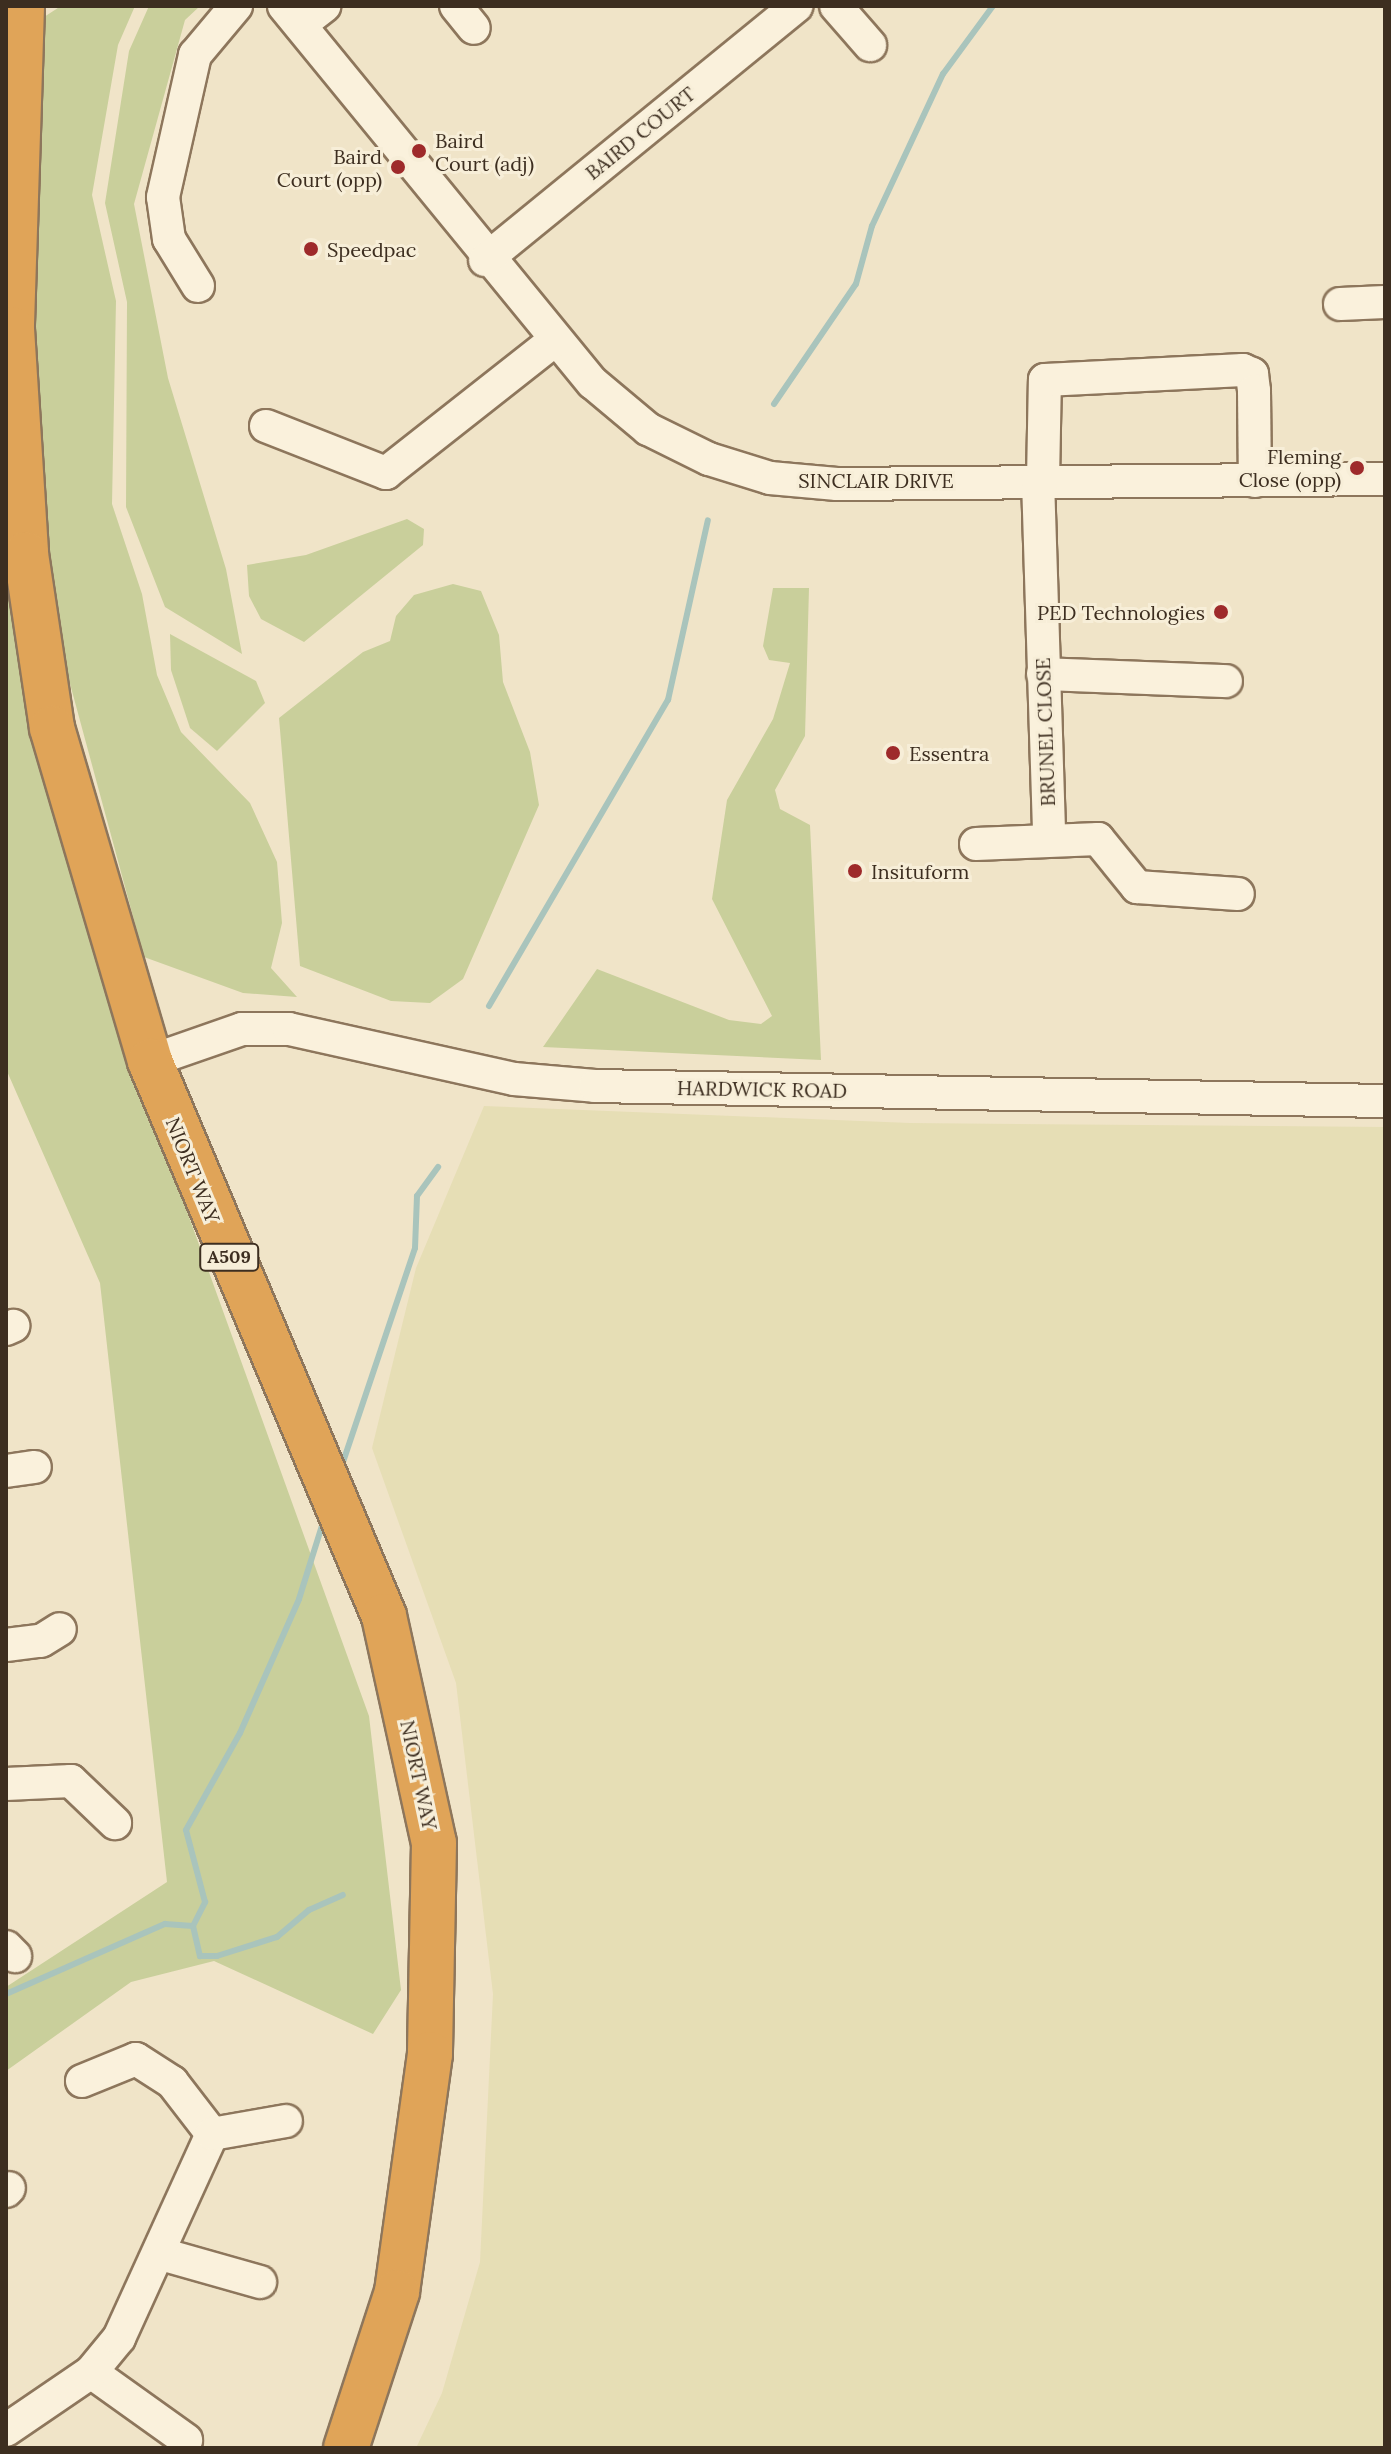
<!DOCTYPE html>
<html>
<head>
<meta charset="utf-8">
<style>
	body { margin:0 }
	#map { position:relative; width:1391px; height:2454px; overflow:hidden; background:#f0e4c8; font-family:Lora,serif }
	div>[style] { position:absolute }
	.farmland>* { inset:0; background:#e6deb5 }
	.green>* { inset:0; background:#c9cf9b }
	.stream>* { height:6px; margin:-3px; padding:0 3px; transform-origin:3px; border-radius:3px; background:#a9c4bc }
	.roads { filter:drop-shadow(2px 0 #8d765c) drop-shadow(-2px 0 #8d765c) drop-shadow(0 2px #8d765c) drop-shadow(0 -2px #8d765c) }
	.minor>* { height:32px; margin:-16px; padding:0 16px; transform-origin:16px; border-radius:16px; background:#faf1dc }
	.highway>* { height:44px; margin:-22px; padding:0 22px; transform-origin:22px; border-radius:22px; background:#e0a458 }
	.dots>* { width:22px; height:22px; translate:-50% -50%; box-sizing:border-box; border:4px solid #f7eed8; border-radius:50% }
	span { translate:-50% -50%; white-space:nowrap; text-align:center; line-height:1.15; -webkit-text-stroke:6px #f7eed8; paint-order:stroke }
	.shield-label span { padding:2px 6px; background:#f7eed8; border:2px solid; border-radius:6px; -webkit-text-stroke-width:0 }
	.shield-label { font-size:18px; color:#3d2e20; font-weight:700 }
	.street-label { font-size:20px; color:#3d2e20 }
	.poi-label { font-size:20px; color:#3d2e20 }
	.left { translate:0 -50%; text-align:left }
	.right { translate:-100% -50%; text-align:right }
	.frame { position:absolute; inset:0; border:8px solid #3d2e20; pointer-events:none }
</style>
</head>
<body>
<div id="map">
	<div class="farmland">
		<i style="clip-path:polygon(484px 1106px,910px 1123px,1385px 1127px,1385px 2448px,416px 2448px,442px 2393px,480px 2262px,493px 1994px,456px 1683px,372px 1448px,416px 1268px)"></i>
	</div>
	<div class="green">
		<i style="clip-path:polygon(61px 6px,135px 6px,118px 45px,92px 195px,116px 301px,112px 504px,142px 594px,157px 675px,181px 732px,250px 803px,277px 862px,282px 923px,271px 968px,297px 997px,243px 993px,144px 957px,56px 632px,29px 386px,44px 17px)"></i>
		<i style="clip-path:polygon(149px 6px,200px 6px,185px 20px,134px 204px,168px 378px,226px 569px,242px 654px,165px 607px,126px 507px,127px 302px,105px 203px,129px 51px)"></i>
		<i style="clip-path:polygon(6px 496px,32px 700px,91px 945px,369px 1716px,401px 1990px,373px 2034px,214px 1961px,131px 1982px,6px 2071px,6px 1987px,167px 1882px,100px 1283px,6px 1069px)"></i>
		<i style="clip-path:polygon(407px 519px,424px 529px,423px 545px,304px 642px,261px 619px,249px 596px,247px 565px,306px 555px)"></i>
		<i style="clip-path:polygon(453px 584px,481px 591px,499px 635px,503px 682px,530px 752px,539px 805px,463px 979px,430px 1003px,391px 1001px,300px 966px,279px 718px,363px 652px,390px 641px,396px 616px,414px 595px)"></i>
		<i style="clip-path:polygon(773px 588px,809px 588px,805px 736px,775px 790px,780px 809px,810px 825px,821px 1060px,543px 1047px,597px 969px,729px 1020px,761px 1024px,772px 1016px,712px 899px,727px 800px,773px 719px,790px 663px,769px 660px,763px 646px)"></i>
		<i style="clip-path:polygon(170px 634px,256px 681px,265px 703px,217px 751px,190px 728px,171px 670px)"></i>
	</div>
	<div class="stream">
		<i style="left:774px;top:404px;width:145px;rotate:-55.7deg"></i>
		<i style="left:856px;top:284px;width:60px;rotate:-74.6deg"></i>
		<i style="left:872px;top:226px;width:168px;rotate:-65deg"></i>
		<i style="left:943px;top:74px;width:84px;rotate:-53.7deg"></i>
		<i style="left:489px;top:1006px;width:355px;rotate:-59.7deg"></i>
		<i style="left:668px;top:700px;width:184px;rotate:-77.5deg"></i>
		<i style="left:341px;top:1468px;width:232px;rotate:-71.4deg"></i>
		<i style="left:415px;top:1248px;width:52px;rotate:-87.8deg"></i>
		<i style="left:417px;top:1196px;width:36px;rotate:-54deg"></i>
		<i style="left:193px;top:1926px;width:31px;rotate:77deg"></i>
		<i style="left:200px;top:1956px;width:17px"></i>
		<i style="left:217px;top:1956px;width:63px;rotate:-17.6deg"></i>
		<i style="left:277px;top:1937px;width:42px;rotate:-40.2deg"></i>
		<i style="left:309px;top:1910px;width:37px;rotate:-24deg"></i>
		<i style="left:6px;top:1994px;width:174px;rotate:-23.8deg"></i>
		<i style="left:165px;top:1924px;width:28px;rotate:4deg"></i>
		<i style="left:193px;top:1926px;width:27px;rotate:-63deg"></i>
		<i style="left:205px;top:1902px;width:74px;rotate:-104.8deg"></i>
		<i style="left:186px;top:1830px;width:111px;rotate:-60.9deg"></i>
		<i style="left:240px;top:1733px;width:146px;rotate:-66.2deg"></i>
		<i style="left:299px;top:1599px;width:84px;rotate:-72.6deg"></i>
	</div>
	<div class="roads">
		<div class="minor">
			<i style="left:284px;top:6px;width:487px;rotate:50.7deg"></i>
			<i style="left:593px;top:383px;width:72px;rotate:39.9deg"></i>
			<i style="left:648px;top:429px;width:68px;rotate:26.2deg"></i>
			<i style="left:709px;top:459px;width:64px;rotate:17.3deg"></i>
			<i style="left:770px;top:478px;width:67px;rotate:5.1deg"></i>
			<i style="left:837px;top:484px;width:548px;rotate:-0.52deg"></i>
			<i style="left:456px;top:6px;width:28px;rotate:51deg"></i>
			<i style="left:836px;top:6px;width:52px;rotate:48.9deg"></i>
			<i style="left:300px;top:25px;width:31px;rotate:-38deg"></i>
			<i style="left:485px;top:260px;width:402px;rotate:-39.2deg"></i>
			<i style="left:198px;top:286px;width:55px;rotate:-121.7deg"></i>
			<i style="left:169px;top:239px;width:42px;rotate:-98.1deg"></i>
			<i style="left:163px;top:197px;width:146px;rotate:-77.3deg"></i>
			<i style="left:195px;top:55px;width:64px;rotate:-50.1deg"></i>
			<i style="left:1340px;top:304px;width:45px;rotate:-2.5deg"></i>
			<i style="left:266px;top:426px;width:129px;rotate:21.4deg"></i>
			<i style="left:386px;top:473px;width:215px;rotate:-38.2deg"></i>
			<i style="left:1038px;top:480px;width:359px;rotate:88.2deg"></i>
			<i style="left:1043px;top:480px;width:100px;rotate:-88.9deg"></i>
			<i style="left:1045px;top:380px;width:198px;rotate:-2.9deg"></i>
			<i style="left:1243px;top:370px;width:10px;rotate:24deg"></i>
			<i style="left:1252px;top:374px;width:17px;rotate:83deg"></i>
			<i style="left:1254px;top:391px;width:90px;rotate:89.4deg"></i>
			<i style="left:1043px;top:674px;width:183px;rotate:2.2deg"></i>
			<i style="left:976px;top:844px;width:122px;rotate:-2.3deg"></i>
			<i style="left:1098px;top:839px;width:62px;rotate:50.9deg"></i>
			<i style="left:1137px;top:887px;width:101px;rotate:4deg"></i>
			<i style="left:150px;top:1061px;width:97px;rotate:-19.2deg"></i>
			<i style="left:242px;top:1029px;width:47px"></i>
			<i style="left:289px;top:1029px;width:230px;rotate:12.5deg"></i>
			<i style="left:514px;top:1079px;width:81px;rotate:4.9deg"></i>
			<i style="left:595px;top:1086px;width:790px;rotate:1.09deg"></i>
			<i style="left:6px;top:1329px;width:8px;rotate:-23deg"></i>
			<i style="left:6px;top:1471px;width:29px;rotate:-8deg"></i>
			<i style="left:6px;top:1645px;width:35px;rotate:-7deg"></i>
			<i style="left:41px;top:1641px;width:22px;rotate:-32deg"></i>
			<i style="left:6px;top:1784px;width:65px;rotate:-2.6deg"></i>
			<i style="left:71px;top:1781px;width:61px;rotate:43.7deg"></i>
			<i style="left:6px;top:1947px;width:13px;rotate:45deg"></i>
			<i style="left:82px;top:2081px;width:58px;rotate:-22.2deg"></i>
			<i style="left:136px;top:2059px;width:43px;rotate:32.6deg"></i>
			<i style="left:172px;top:2082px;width:66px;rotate:52.4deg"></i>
			<i style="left:6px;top:2191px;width:4px;rotate:-45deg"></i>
			<i style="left:161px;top:2254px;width:103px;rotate:15.8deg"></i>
			<i style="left:91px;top:2372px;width:117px;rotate:35.6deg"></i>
			<i style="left:6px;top:2430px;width:103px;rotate:-34.3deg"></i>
			<i style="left:91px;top:2372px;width:44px;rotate:-50.5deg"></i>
			<i style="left:119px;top:2338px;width:224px;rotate:-65.5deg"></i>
			<i style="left:212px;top:2134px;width:75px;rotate:-10deg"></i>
		</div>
		<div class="highway">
			<i style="left:22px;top:6px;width:323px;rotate:91.8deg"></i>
			<i style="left:12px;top:329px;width:225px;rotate:86.4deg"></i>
			<i style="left:26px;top:554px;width:176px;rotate:81.5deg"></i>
			<i style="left:52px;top:728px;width:347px;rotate:73.6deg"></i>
			<i style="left:150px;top:1061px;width:602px;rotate:67.14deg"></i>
			<i style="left:384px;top:1616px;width:232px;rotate:77.6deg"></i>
			<i style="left:434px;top:1843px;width:211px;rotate:91.1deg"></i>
			<i style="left:430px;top:2054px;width:240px;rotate:97.9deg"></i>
			<i style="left:397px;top:2292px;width:164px;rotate:108.1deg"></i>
		</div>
	</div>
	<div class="dots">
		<i style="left:419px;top:151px;background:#9e2a2b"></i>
		<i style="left:398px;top:167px;background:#9e2a2b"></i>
		<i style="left:311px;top:249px;background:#9e2a2b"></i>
		<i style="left:1357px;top:468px;background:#9e2a2b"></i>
		<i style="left:1221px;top:612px;background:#9e2a2b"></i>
		<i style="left:893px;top:753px;background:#9e2a2b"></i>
		<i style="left:855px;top:871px;background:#9e2a2b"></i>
	</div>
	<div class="shield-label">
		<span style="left:229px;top:1257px">A509</span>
	</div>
	<div class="street-label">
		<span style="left:640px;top:133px;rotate:-39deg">BAIRD COURT</span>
		<span style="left:876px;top:480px">SINCLAIR DRIVE</span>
		<span style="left:1045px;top:732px;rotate:-92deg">BRUNEL CLOSE</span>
		<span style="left:762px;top:1089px;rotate:1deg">HARDWICK ROAD</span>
		<span style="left:193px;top:1170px;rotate:68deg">NIORT WAY</span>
		<span style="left:419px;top:1775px;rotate:78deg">NIORT WAY</span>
	</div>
	<div class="poi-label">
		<span class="left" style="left:435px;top:152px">Baird<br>Court (adj)</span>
		<span class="right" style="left:382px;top:168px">Baird<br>Court (opp)</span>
		<span class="left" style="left:327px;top:249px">Speedpac</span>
		<span class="right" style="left:1341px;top:468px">Fleming<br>Close (opp)</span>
		<span class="right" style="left:1205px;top:612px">PED Technologies</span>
		<span class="left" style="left:909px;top:753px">Essentra</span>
		<span class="left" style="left:871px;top:871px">Insituform</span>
	</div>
	<div class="frame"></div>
</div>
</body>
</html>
